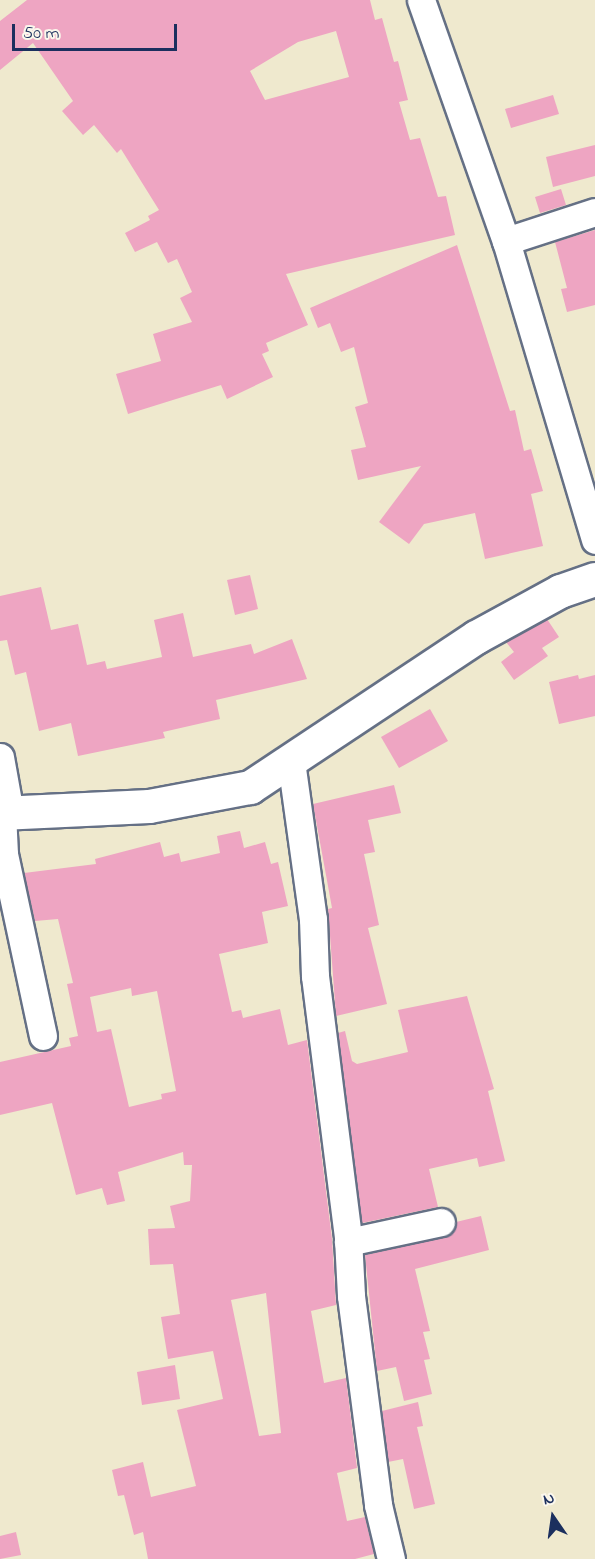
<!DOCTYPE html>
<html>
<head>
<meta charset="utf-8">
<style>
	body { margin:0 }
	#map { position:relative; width:595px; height:1559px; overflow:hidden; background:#efe9ce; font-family:"Indie Flower",sans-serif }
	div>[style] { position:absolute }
	.building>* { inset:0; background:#eea5c2 }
	.roads { filter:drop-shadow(2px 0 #657085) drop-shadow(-2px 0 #657085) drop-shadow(0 2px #657085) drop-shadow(0 -2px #657085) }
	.minor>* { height:27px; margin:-13.5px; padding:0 13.5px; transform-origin:13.5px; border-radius:13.5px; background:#fff }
	.trunk>* { height:33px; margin:-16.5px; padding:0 16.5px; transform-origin:16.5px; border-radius:16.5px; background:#fff }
	span { translate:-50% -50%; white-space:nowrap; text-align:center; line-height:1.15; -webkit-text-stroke:4.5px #fbf7ec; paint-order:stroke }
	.north { position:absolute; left:523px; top:1487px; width:60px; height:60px; -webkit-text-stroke:4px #fbf7ec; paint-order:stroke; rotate:347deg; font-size:16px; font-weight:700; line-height:24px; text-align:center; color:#1b2f5e }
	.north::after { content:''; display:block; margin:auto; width:21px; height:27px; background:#1b2f5e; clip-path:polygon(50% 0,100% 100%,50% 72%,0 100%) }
	.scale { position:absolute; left:12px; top:24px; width:165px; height:27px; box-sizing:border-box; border:3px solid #1b2f5e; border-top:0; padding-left:8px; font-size:18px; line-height:21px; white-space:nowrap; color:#1b2f5e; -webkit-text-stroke:4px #fbf7ec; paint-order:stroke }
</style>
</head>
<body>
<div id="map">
	<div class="building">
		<i style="clip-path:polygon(evenodd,27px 0,370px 0,375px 20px,382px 18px,394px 62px,398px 61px,408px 100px,399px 102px,410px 140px,420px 138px,438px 197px,446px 196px,455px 235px,286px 274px,308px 325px,266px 343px,269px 351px,262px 354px,273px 377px,227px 399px,221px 385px,128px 414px,116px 374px,161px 361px,153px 334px,192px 322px,180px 298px,192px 292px,177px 259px,168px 263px,157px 242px,135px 252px,125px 233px,150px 220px,148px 216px,159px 210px,121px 149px,117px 153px,94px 125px,83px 135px,62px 111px,73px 101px,33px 43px,0 70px,0 21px,27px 0,336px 31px,349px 77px,265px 100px,250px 71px,298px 42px,336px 31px)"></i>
		<i style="clip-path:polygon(553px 95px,559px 114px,511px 128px,505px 109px)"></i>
		<i style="clip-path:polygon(595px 145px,595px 176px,553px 187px,546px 157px)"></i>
		<i style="clip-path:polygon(561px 189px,566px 205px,540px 213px,535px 197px)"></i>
		<i style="clip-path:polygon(595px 230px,595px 305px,567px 312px,561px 289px,567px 288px,555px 242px)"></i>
		<i style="clip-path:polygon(457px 245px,510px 411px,515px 410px,524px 451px,531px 449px,543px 491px,531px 494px,543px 546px,485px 559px,475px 513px,424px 524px,409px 544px,379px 522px,421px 466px,358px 480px,351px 450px,366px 447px,355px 407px,368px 403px,354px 347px,341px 352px,330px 323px,318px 328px,310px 308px)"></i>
		<i style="clip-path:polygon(250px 575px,258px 609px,235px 615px,227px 580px)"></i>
		<i style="clip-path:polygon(41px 587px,51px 630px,78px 624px,87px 665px,105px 661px,107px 669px,162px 657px,154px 620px,183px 613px,193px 657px,251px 644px,254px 654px,292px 639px,307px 679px,216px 700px,220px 719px,163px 732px,165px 738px,78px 756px,71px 723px,39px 731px,26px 672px,15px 675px,7px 640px,0 641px,0 596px)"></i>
		<i style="clip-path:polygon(547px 619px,559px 637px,542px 648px,548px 656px,514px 680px,501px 662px,514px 652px,506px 642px)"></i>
		<i style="clip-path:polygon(578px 675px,579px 679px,595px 675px,595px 716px,559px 724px,549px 682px)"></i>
		<i style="clip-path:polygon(430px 709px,448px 741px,399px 768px,381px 737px)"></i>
		<i style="clip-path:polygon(394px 785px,401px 813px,368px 820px,375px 852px,364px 854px,379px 925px,368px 928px,387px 1004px,336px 1016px,328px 909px,332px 908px,313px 804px)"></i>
		<i style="clip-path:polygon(evenodd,240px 831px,244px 848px,265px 842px,271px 864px,278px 862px,288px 906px,262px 912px,268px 943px,219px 954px,232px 1012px,241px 1010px,243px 1018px,280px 1009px,288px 1045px,307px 1040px,332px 1239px,336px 1305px,311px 1311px,324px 1383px,346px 1378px,357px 1468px,337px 1473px,347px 1521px,365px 1517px,374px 1554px,355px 1559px,148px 1559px,143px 1532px,134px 1535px,124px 1495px,118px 1496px,112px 1470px,143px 1462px,151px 1497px,196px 1486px,177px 1410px,223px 1399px,213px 1351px,168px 1359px,161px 1317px,180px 1314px,173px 1264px,150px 1265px,148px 1229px,175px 1228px,170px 1206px,190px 1201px,192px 1165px,184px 1165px,183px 1152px,118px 1172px,125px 1201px,107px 1205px,102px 1188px,76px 1195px,52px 1103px,0 1115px,0 1062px,71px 1046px,69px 1038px,78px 1036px,67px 984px,73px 983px,58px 919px,35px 921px,24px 873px,96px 864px,95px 859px,160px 842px,164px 857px,179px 853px,181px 862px,220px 853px,217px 836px,240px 831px,131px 988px,132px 996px,157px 991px,176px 1091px,161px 1094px,162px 1099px,129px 1107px,111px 1029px,97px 1032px,90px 997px,131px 988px,240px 831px,266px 1293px,281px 1433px,259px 1436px,231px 1300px,266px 1293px)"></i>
		<i style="clip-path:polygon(467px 996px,494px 1089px,488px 1091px,505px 1161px,479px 1167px,477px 1158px,429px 1169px,438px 1207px,362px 1223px,338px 1033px,345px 1031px,352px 1061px,357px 1064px,408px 1052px,398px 1010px)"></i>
		<i style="clip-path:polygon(481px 1216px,489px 1250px,415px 1269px,430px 1331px,423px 1332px,430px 1359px,424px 1360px,432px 1394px,404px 1401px,396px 1367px,377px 1371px,365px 1255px,444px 1237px,452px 1233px,456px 1222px)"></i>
		<i style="clip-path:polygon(175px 1365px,180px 1399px,142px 1405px,137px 1372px)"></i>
		<i style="clip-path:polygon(418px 1402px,423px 1426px,417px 1427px,435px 1504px,414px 1509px,403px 1459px,388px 1462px,382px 1411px)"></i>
		<i style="clip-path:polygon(16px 1532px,21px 1555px,0 1559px,0 1536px)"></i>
	</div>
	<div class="roads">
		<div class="minor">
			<i style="left:421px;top:0;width:256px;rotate:70.6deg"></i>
			<i style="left:506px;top:241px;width:312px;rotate:73.4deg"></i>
			<i style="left:506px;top:241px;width:94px;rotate:-18deg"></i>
			<i style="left:0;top:757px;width:57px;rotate:79.9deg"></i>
			<i style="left:291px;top:761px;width:160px;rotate:82.1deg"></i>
			<i style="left:313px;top:919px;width:57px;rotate:88deg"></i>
			<i style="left:315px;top:976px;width:264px;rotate:82.8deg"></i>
			<i style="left:348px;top:1238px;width:58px;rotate:87deg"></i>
			<i style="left:351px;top:1296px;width:211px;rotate:82.6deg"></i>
			<i style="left:378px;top:1505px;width:56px;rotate:76.5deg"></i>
			<i style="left:2px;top:813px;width:41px;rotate:87.2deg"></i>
			<i style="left:4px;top:854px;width:186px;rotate:77.9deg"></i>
			<i style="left:348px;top:1242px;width:95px;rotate:-12.1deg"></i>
		</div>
		<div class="trunk">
			<i style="left:0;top:813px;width:149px;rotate:-2.7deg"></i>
			<i style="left:149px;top:806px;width:103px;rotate:-10.7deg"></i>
			<i style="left:250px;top:787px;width:271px;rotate:-33.6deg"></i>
			<i style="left:476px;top:637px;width:96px;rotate:-28.7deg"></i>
			<i style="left:560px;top:591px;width:37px;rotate:-19deg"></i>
		</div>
	</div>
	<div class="north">N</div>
	<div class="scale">50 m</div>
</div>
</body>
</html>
